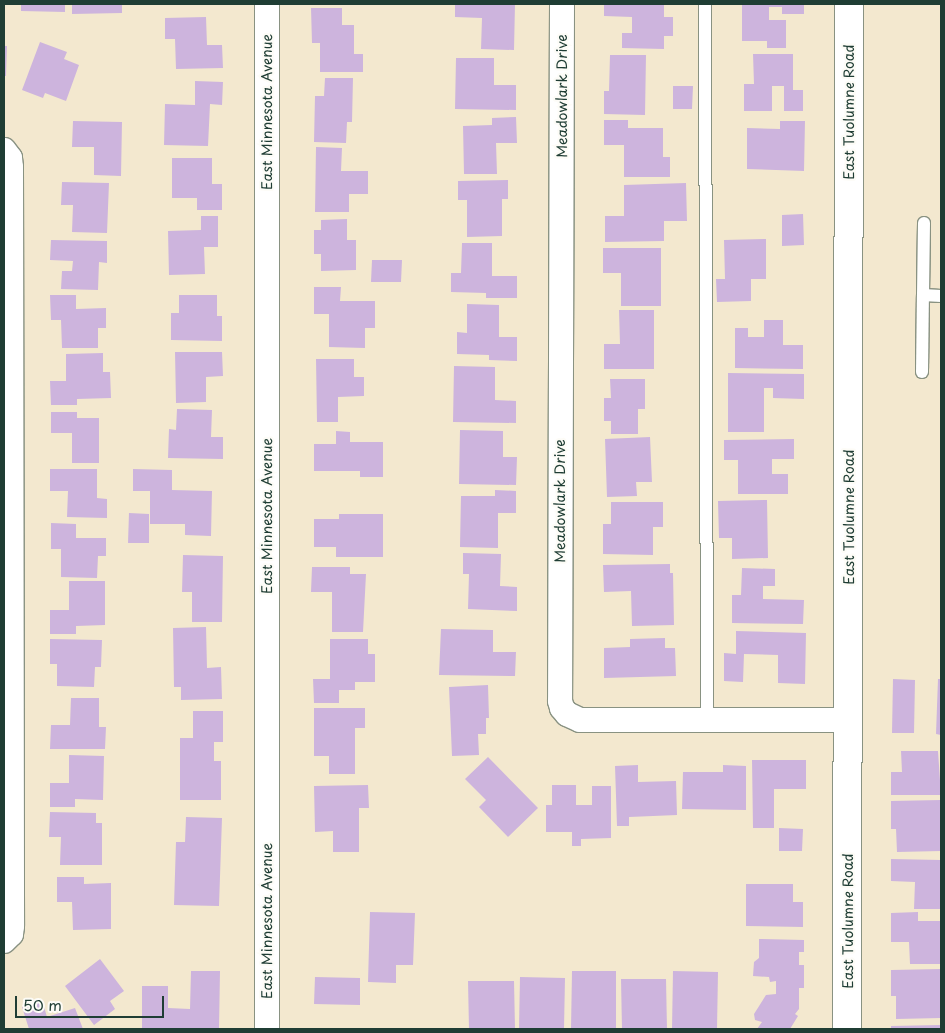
<!DOCTYPE html>
<html>
<head>
<meta charset="utf-8">
<style>
	body { margin:0 }
	#map { position:relative; width:945px; height:1033px; overflow:hidden; background:#f3e8cf; font-family:"Playpen Sans",sans-serif }
	div>[style] { position:absolute }
	.building>* { inset:0; background:#cdb4dd }
	.roads { filter:drop-shadow(1px 0 #899282) drop-shadow(-1px 0 #899282) drop-shadow(0 1px #899282) drop-shadow(0 -1px #899282) }
	.service>* { height:12px; margin:-6px; padding:0 6px; transform-origin:6px; border-radius:6px; background:#fff }
	.minor>* { height:24px; margin:-12px; padding:0 12px; transform-origin:12px; border-radius:12px; background:#fff }
	.tertiary>* { height:28px; margin:-14px; padding:0 14px; transform-origin:14px; border-radius:14px; background:#fff }
	span { translate:-50% -50%; white-space:nowrap; text-align:center; line-height:1.15; -webkit-text-stroke:4.5px #fdfcf7; paint-order:stroke }
	.street-label { font-size:14px; color:#1f3d34 }
	.frame { position:absolute; inset:0; border:5px solid #1f3d34; pointer-events:none }
	.scale { position:absolute; left:15px; top:996px; width:149px; height:22px; box-sizing:border-box; border:2px solid #1f3d34; border-top:0; padding-left:6px; font-size:15px; line-height:18px; white-space:nowrap; color:#1f3d34; -webkit-text-stroke:4px #fdfcf7; paint-order:stroke }
</style>
</head>
<body>
<div id="map">
	<div class="building">
		<i style="clip-path:polygon(21px 4px,65px 4px,65px 12px,21px 11px)"></i>
		<i style="clip-path:polygon(72px 4px,122px 4px,122px 13px,72px 14px)"></i>
		<i style="clip-path:polygon(455px 4px,515px 4px,514px 50px,481px 49px,482px 18px,455px 17px)"></i>
		<i style="clip-path:polygon(604px 4px,664px 4px,664px 17px,673px 17px,673px 36px,664px 36px,664px 49px,622px 48px,622px 33px,632px 33px,632px 17px,604px 16px)"></i>
		<i style="clip-path:polygon(742px 4px,804px 4px,804px 14px,782px 14px,782px 7px,769px 7px,769px 20px,786px 20px,786px 48px,767px 48px,767px 41px,742px 41px)"></i>
		<i style="clip-path:polygon(311px 8px,342px 8px,342px 25px,354px 25px,354px 54px,363px 54px,363px 72px,320px 72px,320px 43px,312px 43px)"></i>
		<i style="clip-path:polygon(206px 17px,207px 45px,222px 45px,223px 68px,176px 69px,175px 39px,165px 39px,165px 18px)"></i>
		<i style="clip-path:polygon(40px 42px,67px 52px,64px 59px,79px 65px,66px 101px,45px 93px,43px 98px,22px 90px)"></i>
		<i style="clip-path:polygon(4px 46px,7px 46px,6px 76px,4px 76px)"></i>
		<i style="clip-path:polygon(753px 54px,793px 54px,793px 90px,803px 90px,803px 111px,784px 111px,784px 86px,772px 86px,772px 111px,744px 111px,744px 84px,754px 84px)"></i>
		<i style="clip-path:polygon(610px 55px,646px 55px,645px 115px,604px 114px,604px 91px,609px 91px)"></i>
		<i style="clip-path:polygon(456px 58px,494px 58px,494px 85px,516px 85px,516px 110px,455px 109px)"></i>
		<i style="clip-path:polygon(325px 78px,353px 78px,352px 122px,347px 122px,346px 143px,314px 142px,315px 96px,324px 96px)"></i>
		<i style="clip-path:polygon(195px 81px,223px 82px,222px 105px,210px 104px,208px 146px,164px 145px,165px 104px,195px 105px)"></i>
		<i style="clip-path:polygon(673px 86px,693px 86px,692px 109px,673px 109px)"></i>
		<i style="clip-path:polygon(516px 117px,517px 143px,496px 143px,497px 174px,464px 174px,463px 126px,492px 125px,492px 118px)"></i>
		<i style="clip-path:polygon(604px 120px,628px 120px,628px 128px,663px 128px,663px 157px,670px 157px,670px 177px,624px 177px,624px 145px,604px 145px)"></i>
		<i style="clip-path:polygon(73px 121px,122px 122px,121px 176px,94px 175px,94px 147px,72px 147px)"></i>
		<i style="clip-path:polygon(780px 121px,805px 121px,804px 171px,747px 169px,747px 128px,780px 129px)"></i>
		<i style="clip-path:polygon(316px 147px,342px 148px,341px 171px,368px 171px,368px 194px,349px 194px,349px 212px,315px 212px)"></i>
		<i style="clip-path:polygon(172px 158px,212px 158px,212px 184px,222px 184px,222px 210px,197px 210px,197px 198px,172px 198px)"></i>
		<i style="clip-path:polygon(508px 180px,508px 199px,502px 199px,502px 236px,467px 237px,467px 200px,458px 200px,458px 181px)"></i>
		<i style="clip-path:polygon(62px 182px,109px 183px,107px 233px,72px 232px,73px 205px,61px 205px)"></i>
		<i style="clip-path:polygon(686px 183px,687px 221px,664px 221px,664px 241px,605px 242px,605px 216px,624px 216px,624px 185px)"></i>
		<i style="clip-path:polygon(803px 214px,804px 245px,782px 246px,782px 215px)"></i>
		<i style="clip-path:polygon(201px 216px,218px 216px,218px 247px,204px 247px,205px 274px,169px 275px,168px 231px,201px 230px)"></i>
		<i style="clip-path:polygon(347px 219px,347px 240px,356px 240px,356px 270px,321px 271px,321px 254px,314px 254px,314px 230px,321px 230px,321px 220px)"></i>
		<i style="clip-path:polygon(766px 239px,766px 279px,751px 279px,751px 301px,717px 302px,716px 279px,725px 279px,724px 240px)"></i>
		<i style="clip-path:polygon(51px 240px,107px 241px,107px 263px,99px 262px,98px 290px,61px 289px,62px 271px,72px 271px,73px 261px,50px 260px)"></i>
		<i style="clip-path:polygon(462px 243px,492px 243px,492px 276px,517px 276px,517px 298px,486px 298px,486px 293px,451px 292px,451px 273px,461px 273px)"></i>
		<i style="clip-path:polygon(603px 248px,661px 248px,661px 306px,621px 306px,621px 273px,603px 273px)"></i>
		<i style="clip-path:polygon(372px 260px,402px 260px,401px 282px,371px 282px)"></i>
		<i style="clip-path:polygon(314px 287px,341px 287px,340px 301px,375px 301px,375px 328px,365px 328px,365px 348px,329px 347px,329px 314px,314px 314px)"></i>
		<i style="clip-path:polygon(50px 295px,76px 295px,76px 309px,106px 308px,106px 328px,98px 328px,98px 348px,62px 348px,61px 320px,51px 320px)"></i>
		<i style="clip-path:polygon(179px 295px,217px 295px,217px 316px,222px 316px,222px 341px,171px 340px,171px 313px,179px 313px)"></i>
		<i style="clip-path:polygon(467px 304px,499px 305px,499px 337px,517px 337px,517px 361px,489px 360px,489px 355px,457px 354px,457px 332px,467px 333px)"></i>
		<i style="clip-path:polygon(619px 310px,654px 310px,654px 369px,604px 369px,604px 344px,620px 344px)"></i>
		<i style="clip-path:polygon(764px 320px,783px 320px,783px 345px,803px 345px,803px 369px,735px 368px,735px 328px,748px 328px,748px 337px,764px 337px)"></i>
		<i style="clip-path:polygon(175px 352px,222px 352px,223px 376px,206px 377px,206px 402px,176px 403px)"></i>
		<i style="clip-path:polygon(103px 353px,103px 372px,110px 372px,111px 398px,77px 399px,77px 405px,51px 405px,50px 381px,66px 381px,66px 354px)"></i>
		<i style="clip-path:polygon(316px 359px,354px 359px,354px 377px,364px 377px,364px 396px,338px 397px,338px 422px,317px 422px)"></i>
		<i style="clip-path:polygon(454px 366px,495px 367px,495px 400px,516px 401px,516px 423px,453px 422px)"></i>
		<i style="clip-path:polygon(728px 373px,804px 374px,804px 399px,773px 398px,773px 388px,764px 388px,764px 432px,728px 432px)"></i>
		<i style="clip-path:polygon(610px 379px,645px 379px,645px 409px,638px 409px,638px 434px,611px 434px,611px 421px,604px 421px,604px 398px,611px 398px)"></i>
		<i style="clip-path:polygon(177px 409px,212px 410px,211px 437px,223px 437px,223px 459px,168px 458px,169px 429px,176px 430px)"></i>
		<i style="clip-path:polygon(51px 412px,77px 412px,77px 418px,99px 418px,99px 463px,72px 463px,72px 433px,51px 433px)"></i>
		<i style="clip-path:polygon(460px 430px,503px 431px,503px 457px,517px 457px,516px 485px,459px 484px)"></i>
		<i style="clip-path:polygon(336px 431px,350px 432px,350px 442px,383px 442px,383px 477px,360px 477px,360px 471px,314px 471px,314px 444px,336px 444px)"></i>
		<i style="clip-path:polygon(650px 437px,652px 482px,636px 482px,637px 496px,607px 497px,605px 439px)"></i>
		<i style="clip-path:polygon(794px 439px,794px 459px,772px 459px,772px 474px,788px 474px,788px 494px,738px 494px,738px 460px,724px 460px,724px 440px)"></i>
		<i style="clip-path:polygon(50px 469px,97px 469px,97px 498px,107px 499px,107px 518px,67px 517px,68px 491px,50px 491px)"></i>
		<i style="clip-path:polygon(133px 469px,172px 470px,172px 490px,212px 491px,211px 536px,185px 535px,185px 524px,150px 524px,150px 491px,133px 491px)"></i>
		<i style="clip-path:polygon(495px 490px,516px 491px,516px 513px,498px 513px,498px 548px,460px 547px,461px 496px,495px 496px)"></i>
		<i style="clip-path:polygon(767px 500px,768px 558px,732px 559px,732px 538px,719px 538px,718px 501px)"></i>
		<i style="clip-path:polygon(611px 502px,663px 502px,663px 527px,653px 527px,653px 555px,603px 554px,603px 524px,611px 524px)"></i>
		<i style="clip-path:polygon(129px 513px,149px 514px,149px 543px,128px 543px)"></i>
		<i style="clip-path:polygon(339px 514px,383px 514px,383px 557px,336px 557px,336px 547px,314px 547px,314px 519px,339px 519px)"></i>
		<i style="clip-path:polygon(51px 523px,76px 524px,76px 538px,106px 538px,106px 556px,98px 556px,97px 578px,61px 577px,61px 549px,51px 549px)"></i>
		<i style="clip-path:polygon(463px 553px,501px 554px,500px 586px,517px 587px,517px 611px,468px 609px,469px 574px,463px 574px)"></i>
		<i style="clip-path:polygon(183px 555px,223px 556px,222px 622px,192px 622px,192px 592px,182px 592px)"></i>
		<i style="clip-path:polygon(670px 564px,670px 573px,673px 573px,674px 625px,632px 626px,631px 591px,604px 592px,603px 565px)"></i>
		<i style="clip-path:polygon(312px 567px,350px 567px,350px 574px,366px 574px,363px 632px,332px 632px,332px 592px,311px 592px)"></i>
		<i style="clip-path:polygon(742px 568px,775px 569px,775px 586px,763px 586px,763px 599px,804px 600px,803px 624px,732px 623px,732px 595px,741px 595px)"></i>
		<i style="clip-path:polygon(69px 581px,105px 581px,105px 625px,76px 626px,76px 634px,50px 634px,50px 610px,69px 610px)"></i>
		<i style="clip-path:polygon(206px 627px,207px 668px,221px 667px,222px 699px,181px 700px,181px 687px,174px 687px,173px 628px)"></i>
		<i style="clip-path:polygon(441px 629px,493px 630px,493px 652px,516px 652px,515px 676px,439px 675px)"></i>
		<i style="clip-path:polygon(736px 631px,806px 633px,805px 684px,778px 683px,778px 655px,744px 654px,743px 682px,724px 681px,724px 653px,736px 654px)"></i>
		<i style="clip-path:polygon(665px 638px,665px 648px,675px 648px,676px 676px,604px 678px,604px 648px,630px 647px,630px 639px)"></i>
		<i style="clip-path:polygon(50px 639px,102px 640px,101px 667px,95px 667px,94px 687px,57px 686px,57px 664px,50px 664px)"></i>
		<i style="clip-path:polygon(330px 639px,368px 639px,368px 654px,375px 654px,375px 682px,355px 682px,355px 690px,339px 690px,339px 703px,314px 703px,313px 679px,330px 679px)"></i>
		<i style="clip-path:polygon(893px 679px,915px 680px,914px 733px,892px 733px)"></i>
		<i style="clip-path:polygon(938px 679px,941px 679px,941px 735px,936px 734px)"></i>
		<i style="clip-path:polygon(488px 685px,489px 718px,486px 718px,486px 734px,478px 734px,479px 755px,452px 756px,449px 687px)"></i>
		<i style="clip-path:polygon(71px 698px,99px 698px,99px 727px,106px 727px,105px 749px,50px 749px,51px 725px,70px 725px)"></i>
		<i style="clip-path:polygon(314px 708px,365px 708px,365px 728px,355px 728px,355px 774px,329px 774px,329px 756px,314px 756px)"></i>
		<i style="clip-path:polygon(193px 711px,223px 711px,223px 742px,214px 742px,214px 761px,221px 761px,221px 800px,180px 800px,180px 738px,193px 738px)"></i>
		<i style="clip-path:polygon(901px 751px,938px 751px,941px 795px,891px 795px,891px 772px,902px 772px)"></i>
		<i style="clip-path:polygon(69px 755px,104px 756px,103px 800px,75px 799px,75px 807px,50px 807px,50px 783px,69px 783px)"></i>
		<i style="clip-path:polygon(488px 757px,538px 808px,508px 837px,479px 807px,486px 800px,465px 779px)"></i>
		<i style="clip-path:polygon(752px 760px,806px 760px,806px 789px,774px 789px,774px 828px,753px 828px)"></i>
		<i style="clip-path:polygon(638px 765px,638px 782px,676px 781px,677px 815px,629px 817px,629px 826px,617px 826px,615px 766px)"></i>
		<i style="clip-path:polygon(723px 765px,746px 766px,746px 810px,682px 809px,683px 772px,723px 772px)"></i>
		<i style="clip-path:polygon(368px 785px,369px 808px,359px 808px,359px 852px,333px 852px,333px 831px,315px 832px,314px 786px)"></i>
		<i style="clip-path:polygon(552px 785px,576px 785px,576px 805px,592px 805px,592px 786px,611px 786px,611px 838px,581px 839px,581px 846px,572px 846px,572px 832px,546px 832px,546px 805px,552px 805px)"></i>
		<i style="clip-path:polygon(941px 800px,941px 851px,897px 852px,896px 829px,891px 829px,891px 801px)"></i>
		<i style="clip-path:polygon(50px 812px,96px 813px,96px 823px,102px 823px,102px 865px,60px 865px,61px 837px,49px 837px)"></i>
		<i style="clip-path:polygon(186px 817px,222px 818px,219px 906px,174px 905px,176px 842px,185px 842px)"></i>
		<i style="clip-path:polygon(779px 828px,803px 829px,802px 851px,779px 851px)"></i>
		<i style="clip-path:polygon(891px 859px,941px 860px,941px 909px,914px 909px,915px 882px,891px 881px)"></i>
		<i style="clip-path:polygon(57px 877px,84px 877px,84px 884px,111px 883px,111px 929px,73px 930px,72px 902px,57px 902px)"></i>
		<i style="clip-path:polygon(746px 884px,793px 884px,793px 902px,803px 902px,803px 927px,746px 926px)"></i>
		<i style="clip-path:polygon(370px 912px,415px 913px,413px 965px,396px 965px,396px 983px,368px 982px)"></i>
		<i style="clip-path:polygon(918px 912px,918px 921px,941px 921px,941px 964px,910px 964px,909px 942px,891px 942px,891px 913px)"></i>
		<i style="clip-path:polygon(759px 939px,804px 940px,804px 952px,799px 952px,799px 965px,804px 965px,804px 988px,799px 988px,799px 1009px,795px 1014px,798px 1016px,790px 1029px,757px 1029px,762px 1022px,755px 1020px,754px 1014px,766px 995px,776px 994px,776px 981px,770px 982px,769px 977px,753px 976px,754px 962px,759px 958px)"></i>
		<i style="clip-path:polygon(100px 959px,124px 991px,110px 1001px,115px 1009px,94px 1025px,65px 986px)"></i>
		<i style="clip-path:polygon(941px 969px,941px 1018px,896px 1019px,896px 996px,891px 996px,891px 970px)"></i>
		<i style="clip-path:polygon(191px 971px,220px 971px,219px 1029px,142px 1029px,142px 986px,168px 986px,168px 1008px,190px 1009px)"></i>
		<i style="clip-path:polygon(572px 971px,616px 971px,616px 1029px,571px 1029px)"></i>
		<i style="clip-path:polygon(673px 971px,718px 972px,717px 1029px,672px 1029px)"></i>
		<i style="clip-path:polygon(315px 977px,360px 978px,360px 1005px,314px 1004px)"></i>
		<i style="clip-path:polygon(520px 977px,565px 978px,564px 1029px,519px 1029px)"></i>
		<i style="clip-path:polygon(621px 979px,666px 979px,667px 1029px,622px 1029px)"></i>
		<i style="clip-path:polygon(468px 981px,514px 981px,515px 1029px,469px 1029px)"></i>
		<i style="clip-path:polygon(42px 1000px,47px 1017px,75px 1008px,83px 1029px,29px 1029px,22px 1007px)"></i>
		<i style="clip-path:polygon(941px 1025px,941px 1029px,891px 1029px,891px 1026px)"></i>
	</div>
	<div class="roads">
		<div class="service">
			<i style="left:705px;top:4px;width:716px;rotate:89.84deg"></i>
			<i style="left:923px;top:295px;width:72px;rotate:-89.2deg"></i>
			<i style="left:922px;top:372px;width:77px;rotate:-89.3deg"></i>
			<i style="left:923px;top:295px;width:18px;rotate:3deg"></i>
		</div>
		<div class="minor">
			<i style="left:562px;top:4px;width:697px;rotate:90.16deg"></i>
			<i style="left:560px;top:701px;width:7px;rotate:74deg"></i>
			<i style="left:562px;top:708px;width:8px;rotate:50deg"></i>
			<i style="left:567px;top:714px;width:14px;rotate:25deg"></i>
			<i style="left:580px;top:720px;width:269px"></i>
			<i style="left:4px;top:150px;width:10px;rotate:53deg"></i>
			<i style="left:10px;top:158px;width:9px;rotate:84deg"></i>
			<i style="left:11px;top:167px;width:759px;rotate:89.92deg"></i>
			<i style="left:12px;top:926px;width:8px;rotate:97deg"></i>
			<i style="left:11px;top:934px;width:10px;rotate:135deg"></i>
			<i style="left:267px;top:1029px;width:1025px;rotate:-90deg"></i>
		</div>
		<div class="tertiary">
			<i style="left:847px;top:1029px;width:1025px;rotate:-89.89deg"></i>
		</div>
	</div>
	<div class="street-label">
		<span style="left:562px;top:96px;rotate:-90deg">Meadowlark Drive</span>
		<span style="left:267px;top:112px;rotate:-90deg">East Minnesota Avenue</span>
		<span style="left:849px;top:112px;rotate:-90deg">East Tuolumne Road</span>
		<span style="left:560px;top:501px;rotate:-90deg">Meadowlark Drive</span>
		<span style="left:267px;top:516px;rotate:-90deg">East Minnesota Avenue</span>
		<span style="left:849px;top:517px;rotate:-90deg">East Tuolumne Road</span>
		<span style="left:267px;top:921px;rotate:-90deg">East Minnesota Avenue</span>
		<span style="left:848px;top:921px;rotate:-90deg">East Tuolumne Road</span>
	</div>
	<div class="frame"></div>
	<div class="scale">50 m</div>
</div>
</body>
</html>
